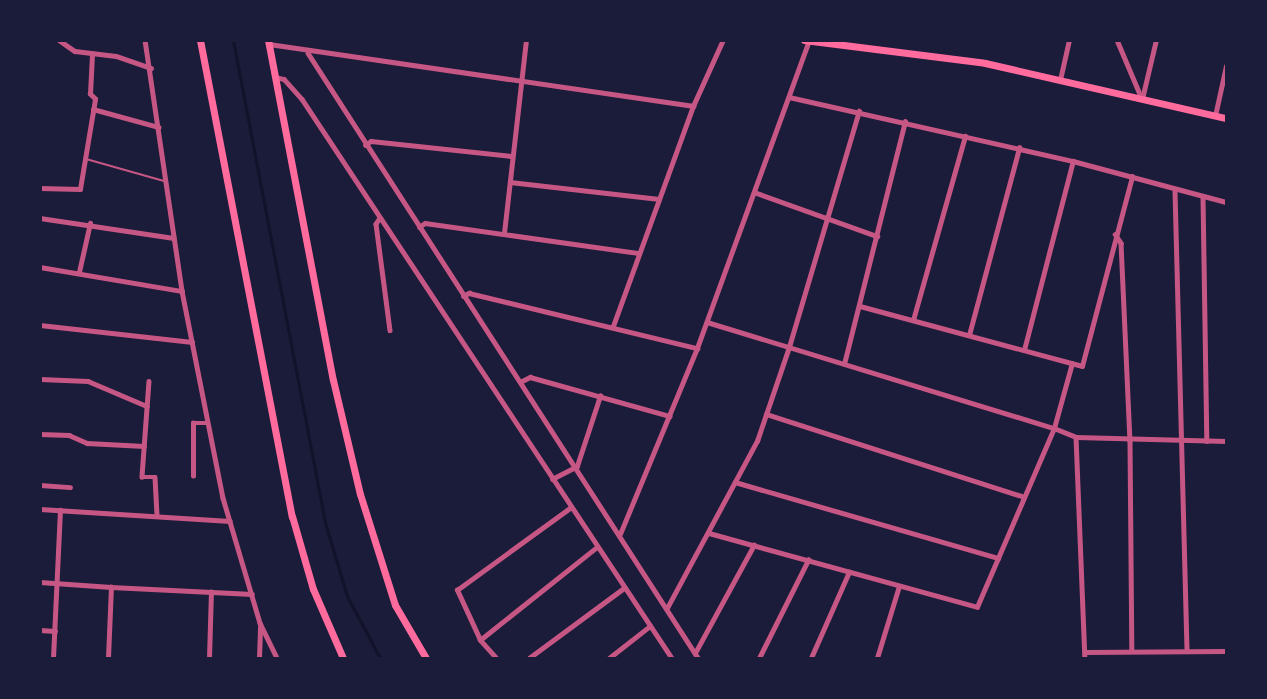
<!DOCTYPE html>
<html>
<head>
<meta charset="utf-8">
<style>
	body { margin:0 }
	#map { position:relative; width:1267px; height:699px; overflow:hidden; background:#1b1b3a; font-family:Ubuntu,sans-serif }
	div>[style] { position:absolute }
	.stream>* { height:3px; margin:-1.5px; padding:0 1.5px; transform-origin:1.5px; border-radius:1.5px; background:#12122b }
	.service>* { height:2px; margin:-1px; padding:0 1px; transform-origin:1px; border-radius:1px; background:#c65784 }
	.minor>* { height:4.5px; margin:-2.25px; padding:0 2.25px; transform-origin:2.25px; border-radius:2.25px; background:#c65784 }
	.secondary>* { height:7px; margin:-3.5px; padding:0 3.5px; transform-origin:3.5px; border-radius:3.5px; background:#ff6b9d }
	span { translate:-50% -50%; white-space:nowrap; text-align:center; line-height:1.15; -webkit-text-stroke:4.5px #1b1b3a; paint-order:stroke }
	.frame { position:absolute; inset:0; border:42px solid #1b1b3a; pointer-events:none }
</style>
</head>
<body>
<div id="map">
	<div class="stream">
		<i style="left:233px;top:40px;width:495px;rotate:79.2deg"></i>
		<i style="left:326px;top:526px;width:73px;rotate:73.3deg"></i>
		<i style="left:347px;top:596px;width:70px;rotate:62deg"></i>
	</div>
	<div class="service">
		<i style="left:86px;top:159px;width:81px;rotate:15.8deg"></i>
	</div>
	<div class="minor">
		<i style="left:59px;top:40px;width:19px;rotate:35deg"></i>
		<i style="left:75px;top:51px;width:41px;rotate:7deg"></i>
		<i style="left:116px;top:56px;width:37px;rotate:19deg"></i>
		<i style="left:145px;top:40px;width:254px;rotate:81.6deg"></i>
		<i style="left:182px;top:291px;width:211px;rotate:78.8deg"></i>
		<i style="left:223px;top:498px;width:130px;rotate:73.5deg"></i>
		<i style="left:260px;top:623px;width:39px;rotate:64deg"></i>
		<i style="left:1117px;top:40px;width:64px;rotate:67deg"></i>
		<i style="left:269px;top:44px;width:429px;rotate:8.3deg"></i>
		<i style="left:308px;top:53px;width:720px;rotate:57.19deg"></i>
		<i style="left:275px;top:77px;width:9px;rotate:13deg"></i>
		<i style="left:284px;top:79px;width:27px;rotate:48deg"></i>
		<i style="left:302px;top:99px;width:670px;rotate:56.5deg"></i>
		<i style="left:1060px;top:80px;width:41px;rotate:-77.3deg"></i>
		<i style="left:789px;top:97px;width:291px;rotate:12.7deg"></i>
		<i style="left:1073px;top:161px;width:158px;rotate:15deg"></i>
		<i style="left:1142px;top:99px;width:61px;rotate:-76.7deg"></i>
		<i style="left:93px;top:109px;width:68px;rotate:15.3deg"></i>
		<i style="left:1215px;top:116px;width:51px;rotate:-77.6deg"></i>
		<i style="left:365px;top:145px;width:7px;rotate:-34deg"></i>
		<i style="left:371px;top:141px;width:142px;rotate:6.1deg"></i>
		<i style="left:510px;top:182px;width:150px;rotate:6.5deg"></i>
		<i style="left:40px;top:188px;width:40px;rotate:1.4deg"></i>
		<i style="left:80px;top:189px;width:91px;rotate:-80.5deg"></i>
		<i style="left:95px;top:99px;width:7px;rotate:-135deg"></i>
		<i style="left:90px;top:94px;width:40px;rotate:-87.1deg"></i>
		<i style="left:1175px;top:191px;width:459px;rotate:88.5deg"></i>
		<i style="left:754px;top:192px;width:131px;rotate:19.7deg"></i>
		<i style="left:1203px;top:197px;width:244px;rotate:89.1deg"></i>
		<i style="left:40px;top:218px;width:135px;rotate:8.5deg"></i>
		<i style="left:380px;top:218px;width:7px;rotate:124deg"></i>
		<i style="left:376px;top:224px;width:107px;rotate:82.5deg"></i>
		<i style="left:419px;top:227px;width:7px;rotate:-34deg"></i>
		<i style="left:425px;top:223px;width:216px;rotate:8deg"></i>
		<i style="left:504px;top:233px;width:194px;rotate:-83.5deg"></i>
		<i style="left:1115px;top:234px;width:11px;rotate:56deg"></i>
		<i style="left:1121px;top:243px;width:198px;rotate:87.4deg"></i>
		<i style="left:1130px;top:441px;width:210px;rotate:89.5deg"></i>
		<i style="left:40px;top:267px;width:144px;rotate:9.6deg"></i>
		<i style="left:79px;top:272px;width:50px;rotate:-77.3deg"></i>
		<i style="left:463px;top:296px;width:7px;rotate:-27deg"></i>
		<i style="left:469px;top:293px;width:235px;rotate:13.6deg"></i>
		<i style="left:860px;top:306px;width:230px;rotate:15.1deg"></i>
		<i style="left:1082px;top:366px;width:196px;rotate:-75.2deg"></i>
		<i style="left:913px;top:320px;width:191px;rotate:-74.2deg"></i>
		<i style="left:707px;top:322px;width:363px;rotate:17deg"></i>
		<i style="left:1054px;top:428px;width:67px;rotate:-74.5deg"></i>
		<i style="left:40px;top:325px;width:153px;rotate:6.4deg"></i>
		<i style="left:613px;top:326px;width:234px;rotate:-70deg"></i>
		<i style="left:693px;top:106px;width:72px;rotate:-65.6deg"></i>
		<i style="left:969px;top:335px;width:194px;rotate:-75deg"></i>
		<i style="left:1024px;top:350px;width:195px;rotate:-75.5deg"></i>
		<i style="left:844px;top:364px;width:250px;rotate:-75.9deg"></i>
		<i style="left:40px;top:379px;width:48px;rotate:2.4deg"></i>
		<i style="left:88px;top:381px;width:64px;rotate:23deg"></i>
		<i style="left:149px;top:381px;width:96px;rotate:94.2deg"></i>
		<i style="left:142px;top:477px;width:13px"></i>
		<i style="left:155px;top:477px;width:39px;rotate:87deg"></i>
		<i style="left:522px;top:381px;width:9px;rotate:-27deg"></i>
		<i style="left:530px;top:377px;width:145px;rotate:15.6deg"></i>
		<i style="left:766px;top:414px;width:271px;rotate:17.8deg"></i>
		<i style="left:40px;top:434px;width:29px;rotate:2deg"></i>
		<i style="left:69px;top:435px;width:20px;rotate:24deg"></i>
		<i style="left:87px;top:443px;width:57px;rotate:3deg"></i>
		<i style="left:1076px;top:437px;width:221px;rotate:87.7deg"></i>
		<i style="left:193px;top:476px;width:53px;rotate:-90deg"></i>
		<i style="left:193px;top:423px;width:15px"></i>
		<i style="left:552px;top:479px;width:28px;rotate:-27deg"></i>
		<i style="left:577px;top:466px;width:74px;rotate:-71.8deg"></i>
		<i style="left:735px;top:482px;width:274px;rotate:16.1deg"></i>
		<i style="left:40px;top:485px;width:30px;rotate:4deg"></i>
		<i style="left:40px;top:509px;width:190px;rotate:3.6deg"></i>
		<i style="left:709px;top:533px;width:278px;rotate:15.4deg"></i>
		<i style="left:977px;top:607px;width:195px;rotate:-66.7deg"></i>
		<i style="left:1054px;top:428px;width:24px;rotate:22deg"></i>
		<i style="left:1076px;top:437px;width:150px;rotate:1.5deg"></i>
		<i style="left:620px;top:534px;width:201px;rotate:-67.5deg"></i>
		<i style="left:697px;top:348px;width:327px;rotate:-70deg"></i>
		<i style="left:40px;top:582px;width:71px;rotate:4deg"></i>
		<i style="left:667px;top:608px;width:190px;rotate:-61.7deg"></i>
		<i style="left:757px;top:441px;width:99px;rotate:-71.2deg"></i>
		<i style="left:789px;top:347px;width:246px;rotate:-73.5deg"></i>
		<i style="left:40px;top:630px;width:15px;rotate:4deg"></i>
		<i style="left:480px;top:640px;width:149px;rotate:-38.5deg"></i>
		<i style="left:1085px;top:652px;width:141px;rotate:-0.4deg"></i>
		<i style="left:695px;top:653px;width:123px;rotate:-61.4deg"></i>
		<i style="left:53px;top:658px;width:148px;rotate:-87.3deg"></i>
		<i style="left:108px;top:658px;width:71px;rotate:-87.6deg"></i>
		<i style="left:111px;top:587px;width:141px;rotate:2.8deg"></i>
		<i style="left:209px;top:658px;width:66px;rotate:-88.3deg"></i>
		<i style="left:259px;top:658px;width:33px;rotate:-88deg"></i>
		<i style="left:496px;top:658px;width:24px;rotate:-132deg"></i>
		<i style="left:480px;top:640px;width:55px;rotate:-114.7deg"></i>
		<i style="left:457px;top:590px;width:140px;rotate:-36deg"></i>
		<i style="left:529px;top:658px;width:118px;rotate:-36.4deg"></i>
		<i style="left:609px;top:658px;width:52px;rotate:-38deg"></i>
		<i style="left:759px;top:658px;width:110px;rotate:-63.4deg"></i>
		<i style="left:811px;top:658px;width:94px;rotate:-66.2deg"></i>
		<i style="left:877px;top:658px;width:75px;rotate:-73deg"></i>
	</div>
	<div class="secondary">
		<i style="left:200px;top:40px;width:485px;rotate:79.1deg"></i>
		<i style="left:292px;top:516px;width:76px;rotate:74deg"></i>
		<i style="left:313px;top:589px;width:75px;rotate:66.5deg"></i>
		<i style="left:268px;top:40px;width:346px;rotate:79.2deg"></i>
		<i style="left:333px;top:380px;width:117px;rotate:76.7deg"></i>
		<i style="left:360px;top:494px;width:116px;rotate:72.5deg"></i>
		<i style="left:395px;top:605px;width:61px;rotate:59.7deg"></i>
		<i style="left:804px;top:40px;width:182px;rotate:7.2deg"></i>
		<i style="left:985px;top:63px;width:247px;rotate:12.9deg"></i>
	</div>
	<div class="frame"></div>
</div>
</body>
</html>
